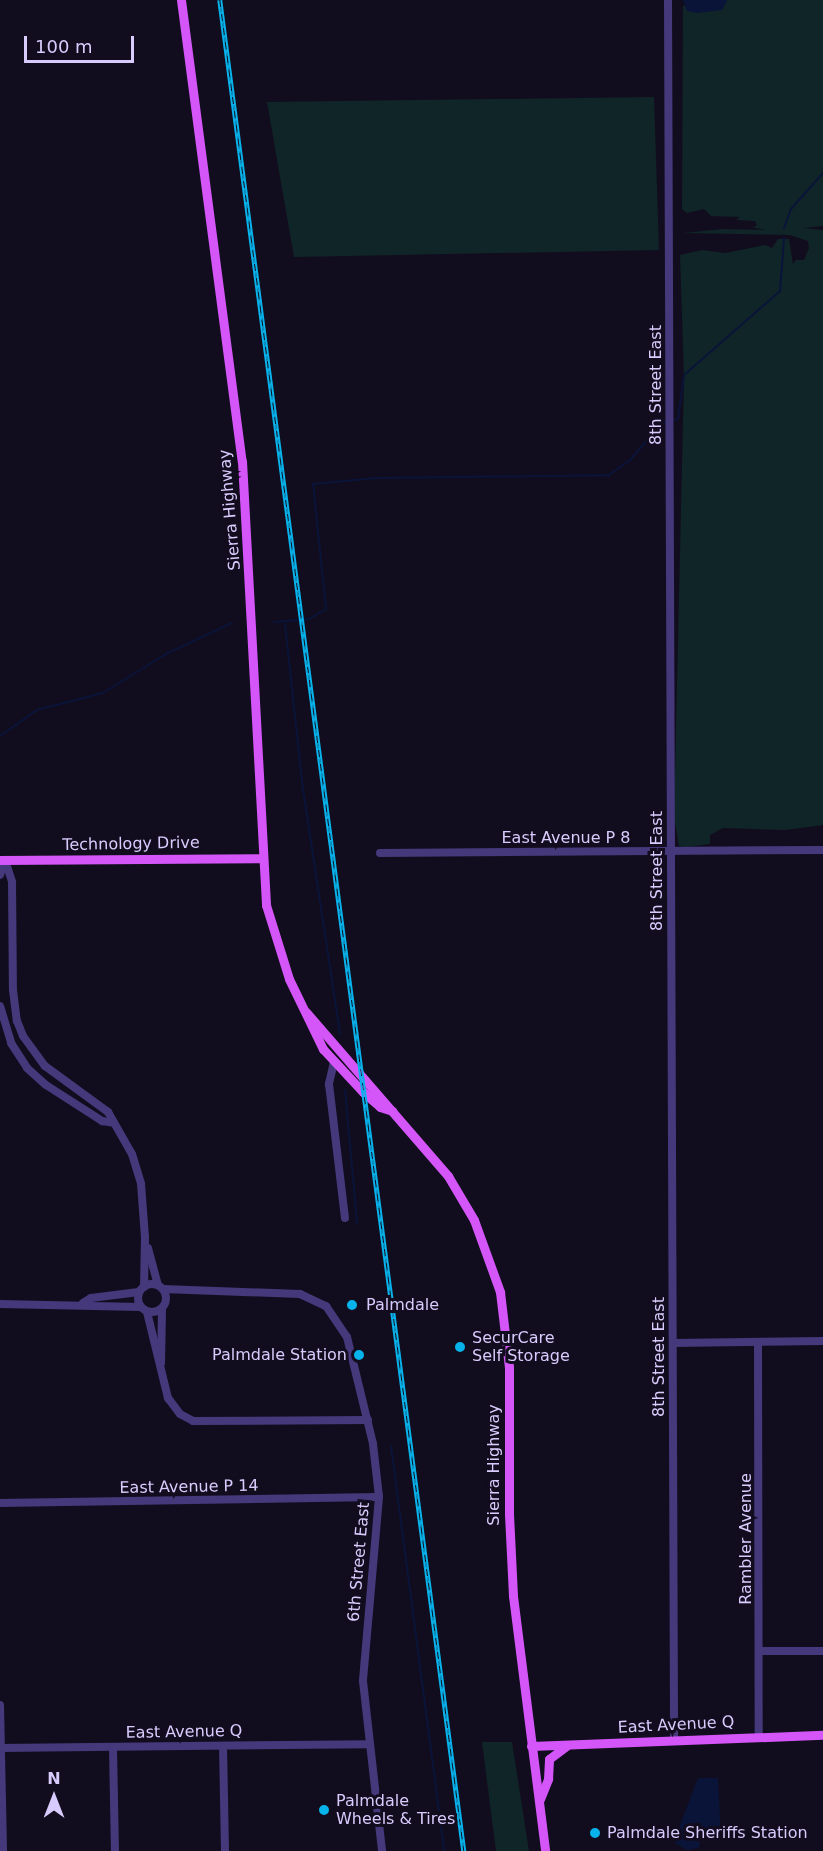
<!DOCTYPE html>
<html>
<head>
<meta charset="utf-8">
<style>
	body { margin:0 }
	#map { position:relative; width:823px; height:1851px; overflow:hidden; background:#120d1e; font-family:"DejaVu Sans",sans-serif }
	div>[style] { position:absolute }
	.green>* { inset:0; background:#102527 }
	.water>* { inset:0; background:#0a1439 }
	.stream>* { height:2px; margin:-1px; padding:0 1px; transform-origin:1px; border-radius:1px; background:#0a1439 }
	.minor>* { height:8px; margin:-4px; padding:0 4px; transform-origin:4px; border-radius:4px; background:#45397b }
	.minor>.ring { margin:-4px; padding:0; box-sizing:content-box; background:none; border:8px solid #45397b; border-radius:50% }
	.major>* { height:9px; margin:-4.5px; padding:0 4.5px; transform-origin:4.5px; border-radius:4.5px; background:#d456f9 }
	.rail>* { height:4.5px; margin-top:-2.25px; transform-origin:0; background:repeating-linear-gradient(90deg,#120d1e 0 7px,#08b3ec 0 14px); box-sizing:border-box; border-block:2px solid #08b3ec }
	.dots>* { width:16px; height:16px; translate:-50% -50%; box-sizing:border-box; border:3px solid #120d1e; border-radius:50% }
	span { translate:-50% -50%; white-space:nowrap; text-align:center; line-height:1.15; -webkit-text-stroke:6px #120d1e; paint-order:stroke }
	.street-label { font-size:16px; color:#d8cbfd }
	.poi-label { font-size:16px; color:#d8cbfd }
	.left { translate:0 -50%; text-align:left }
	.right { translate:-100% -50%; text-align:right }
	.north { position:absolute; left:24px; top:1767px; width:60px; height:60px; -webkit-text-stroke:4px #120d1e; paint-order:stroke; rotate:0deg; font-size:16px; font-weight:700; line-height:24px; text-align:center; color:#d8cbfd }
	.north::after { content:''; display:block; margin:auto; width:21px; height:27px; background:#d8cbfd; clip-path:polygon(50% 0,100% 100%,50% 72%,0 100%) }
	.scale { position:absolute; left:24px; top:36px; width:110px; height:27px; box-sizing:border-box; border:3px solid #d8cbfd; border-top:0; padding-left:8px; font-size:18px; line-height:21px; white-space:nowrap; color:#d8cbfd; -webkit-text-stroke:4px #120d1e; paint-order:stroke }
</style>
</head>
<body>
<div id="map">
	<div class="green">
		<i style="clip-path:polygon(711px 0,823px 0,823px 226px,804px 228px,823px 230px,823px 825px,785px 830px,723px 828px,710px 835px,710px 844px,685px 847px,679px 846px,674px 817px,684px 377px,680px 255px,702px 250px,725px 253px,765px 245px,772px 248px,778px 239px,789px 239px,793px 264px,796px 260px,804px 260px,809px 248px,808px 241px,790px 235px,683px 233px,724px 229px,765px 230px,751px 227px,757px 226px,755px 221px,736px 220px,740px 217px,711px 216px,704px 209px,687px 213px,682px 209px,683px 6px)"></i>
		<i style="clip-path:polygon(654px 97px,659px 250px,294px 257px,267px 102px)"></i>
		<i style="clip-path:polygon(482px 1742px,512px 1742px,529px 1851px,496px 1851px)"></i>
	</div>
	<div class="water">
		<i style="clip-path:polygon(683px 0,727px 0,727px 1px,722px 10px,697px 13px,687px 11px)"></i>
		<i style="clip-path:polygon(698px 1778px,718px 1778px,721px 1836px,706px 1828px,701px 1832px,699px 1848px,687px 1850px,675px 1843px,677px 1833px)"></i>
	</div>
	<div class="stream">
		<i style="left:784px;top:228px;width:20px;rotate:-70deg"></i>
		<i style="left:791px;top:209px;width:48px;rotate:-48.4deg"></i>
		<i style="left:274px;top:622px;width:35px;rotate:-5deg"></i>
		<i style="left:309px;top:619px;width:20px;rotate:-30deg"></i>
		<i style="left:326px;top:609px;width:126px;rotate:-95.9deg"></i>
		<i style="left:313px;top:484px;width:63px;rotate:-5.4deg"></i>
		<i style="left:376px;top:478px;width:233px;rotate:-0.7deg"></i>
		<i style="left:609px;top:475px;width:27px;rotate:-36deg"></i>
		<i style="left:631px;top:459px;width:48px;rotate:-49.3deg"></i>
		<i style="left:662px;top:423px;width:16px;rotate:-14deg"></i>
		<i style="left:678px;top:419px;width:44px;rotate:-82.2deg"></i>
		<i style="left:684px;top:375px;width:128px;rotate:-41.2deg"></i>
		<i style="left:780px;top:291px;width:53px;rotate:-85.7deg"></i>
		<i style="left:285px;top:624px;width:166px;rotate:83.8deg"></i>
		<i style="left:303px;top:789px;width:248px;rotate:81.4deg"></i>
		<i style="left:0;top:736px;width:45px;rotate:-35.1deg"></i>
		<i style="left:37px;top:710px;width:68px;rotate:-14.4deg"></i>
		<i style="left:103px;top:693px;width:74px;rotate:-31.8deg"></i>
		<i style="left:166px;top:654px;width:73px;rotate:-25.2deg"></i>
		<i style="left:345px;top:1090px;width:134px;rotate:84.8deg"></i>
		<i style="left:391px;top:1446px;width:408px;rotate:82.5deg"></i>
	</div>
	<div class="minor">
		<i style="left:668px;top:0;width:1741px;rotate:89.8deg"></i>
		<i style="left:380px;top:853px;width:443px;rotate:-0.4deg"></i>
		<i style="left:5px;top:860px;width:23px;rotate:72deg"></i>
		<i style="left:12px;top:882px;width:108px;rotate:89.5deg"></i>
		<i style="left:13px;top:990px;width:31px;rotate:83deg"></i>
		<i style="left:17px;top:1021px;width:16px;rotate:68deg"></i>
		<i style="left:23px;top:1036px;width:37px;rotate:54deg"></i>
		<i style="left:45px;top:1066px;width:78px;rotate:36.1deg"></i>
		<i style="left:108px;top:1112px;width:48px;rotate:60.3deg"></i>
		<i style="left:132px;top:1154px;width:31px;rotate:73deg"></i>
		<i style="left:141px;top:1184px;width:53px;rotate:85.7deg"></i>
		<i style="left:145px;top:1237px;width:50px;rotate:91.1deg"></i>
		<i style="left:0;top:875px;width:16px;rotate:-72deg"></i>
		<i style="left:0;top:1006px;width:39px;rotate:73deg"></i>
		<i style="left:11px;top:1043px;width:30px;rotate:57deg"></i>
		<i style="left:27px;top:1068px;width:25px;rotate:42deg"></i>
		<i style="left:46px;top:1085px;width:67px;rotate:32.7deg"></i>
		<i style="left:102px;top:1121px;width:12px;rotate:9deg"></i>
		<i style="left:334px;top:1062px;width:23px;rotate:103deg"></i>
		<i style="left:329px;top:1084px;width:135px;rotate:83.2deg"></i>
		<i style="left:148px;top:1248px;width:38px;rotate:75deg"></i>
		<i class="ring" style="left:138px;top:1284px;width:20px;height:20px"></i>
		<i style="left:163px;top:1289px;width:137px;rotate:2.1deg"></i>
		<i style="left:300px;top:1294px;width:29px;rotate:25deg"></i>
		<i style="left:326px;top:1306px;width:37px;rotate:56deg"></i>
		<i style="left:347px;top:1337px;width:110px;rotate:76.3deg"></i>
		<i style="left:373px;top:1444px;width:53px;rotate:83.5deg"></i>
		<i style="left:379px;top:1497px;width:185px;rotate:95deg"></i>
		<i style="left:363px;top:1681px;width:171px;rotate:83.6deg"></i>
		<i style="left:83px;top:1303px;width:9px;rotate:-32deg"></i>
		<i style="left:91px;top:1298px;width:48px;rotate:-7.1deg"></i>
		<i style="left:0;top:1304px;width:140px;rotate:1.2deg"></i>
		<i style="left:147px;top:1312px;width:89px;rotate:76.3deg"></i>
		<i style="left:168px;top:1398px;width:20px;rotate:53deg"></i>
		<i style="left:180px;top:1414px;width:15px;rotate:28deg"></i>
		<i style="left:193px;top:1421px;width:175px;rotate:-0.3deg"></i>
		<i style="left:758px;top:1342px;width:394px;rotate:89.9deg"></i>
		<i style="left:673px;top:1343px;width:150px;rotate:-0.8deg"></i>
		<i style="left:161px;top:1363px;width:54px;rotate:-88.9deg"></i>
		<i style="left:0;top:1503px;width:379px;rotate:-0.9deg"></i>
		<i style="left:760px;top:1651px;width:63px"></i>
		<i style="left:0;top:1705px;width:146px;rotate:88.8deg"></i>
		<i style="left:223px;top:1746px;width:105px;rotate:88.9deg"></i>
		<i style="left:0;top:1748px;width:368px;rotate:-0.6deg"></i>
		<i style="left:113px;top:1748px;width:103px;rotate:88.9deg"></i>
	</div>
	<div class="major">
		<i style="left:181px;top:0;width:465px;rotate:82.5deg"></i>
		<i style="left:242px;top:461px;width:445px;rotate:86.9deg"></i>
		<i style="left:266px;top:905px;width:77px;rotate:72.7deg"></i>
		<i style="left:289px;top:979px;width:78px;rotate:64.1deg"></i>
		<i style="left:323px;top:1049px;width:59px;rotate:47.1deg"></i>
		<i style="left:363px;top:1092px;width:23px;rotate:41deg"></i>
		<i style="left:380px;top:1107px;width:13px;rotate:18deg"></i>
		<i style="left:0;top:860px;width:262px;rotate:-0.4deg"></i>
		<i style="left:306px;top:1012px;width:217px;rotate:49.1deg"></i>
		<i style="left:448px;top:1176px;width:51px;rotate:59.4deg"></i>
		<i style="left:474px;top:1220px;width:77px;rotate:70.1deg"></i>
		<i style="left:500px;top:1292px;width:76px;rotate:83.2deg"></i>
		<i style="left:509px;top:1367px;width:147px;rotate:90deg"></i>
		<i style="left:509px;top:1514px;width:82px;rotate:87.2deg"></i>
		<i style="left:513px;top:1596px;width:257px;rotate:82.8deg"></i>
		<i style="left:531px;top:1746px;width:292px;rotate:-2.2deg"></i>
		<i style="left:540px;top:1799px;width:22px;rotate:-68deg"></i>
		<i style="left:548px;top:1779px;width:20px;rotate:-87deg"></i>
		<i style="left:549px;top:1759px;width:21px;rotate:-37deg"></i>
	</div>
	<div class="rail">
		<i style="left:220px;top:0;width:1867px;rotate:82.49deg"></i>
	</div>
	<div class="dots">
		<i style="left:352px;top:1305px;background:#08b3ec"></i>
		<i style="left:460px;top:1347px;background:#08b3ec"></i>
		<i style="left:359px;top:1355px;background:#08b3ec"></i>
		<i style="left:324px;top:1810px;background:#08b3ec"></i>
		<i style="left:595px;top:1833px;background:#08b3ec"></i>
	</div>
	<div class="street-label">
		<span style="left:656px;top:385px;rotate:-90deg">8th Street East</span>
		<span style="left:230px;top:510px;rotate:-95deg">Sierra Highway</span>
		<span style="left:566px;top:838px">East Avenue P 8</span>
		<span style="left:131px;top:844px;rotate:-1deg">Technology Drive</span>
		<span style="left:657px;top:871px;rotate:-90deg">8th Street East</span>
		<span style="left:659px;top:1357px;rotate:-90deg">8th Street East</span>
		<span style="left:494px;top:1465px;rotate:-90deg">Sierra Highway</span>
		<span style="left:189px;top:1487px;rotate:-1deg">East Avenue P 14</span>
		<span style="left:746px;top:1539px;rotate:-90deg">Rambler Avenue</span>
		<span style="left:359px;top:1562px;rotate:-85deg">6th Street East</span>
		<span style="left:676px;top:1725px;rotate:-3deg">East Avenue Q</span>
		<span style="left:184px;top:1732px;rotate:-1deg">East Avenue Q</span>
	</div>
	<div class="poi-label">
		<span class="left" style="left:366px;top:1305px">Palmdale</span>
		<span class="left" style="left:472px;top:1347px">SecurCare<br>Self Storage</span>
		<span class="right" style="left:347px;top:1355px">Palmdale Station</span>
		<span class="left" style="left:336px;top:1810px">Palmdale<br>Wheels &amp; Tires</span>
		<span class="left" style="left:607px;top:1833px">Palmdale Sheriffs Station</span>
	</div>
	<div class="north">N</div>
	<div class="scale">100 m</div>
</div>
</body>
</html>
